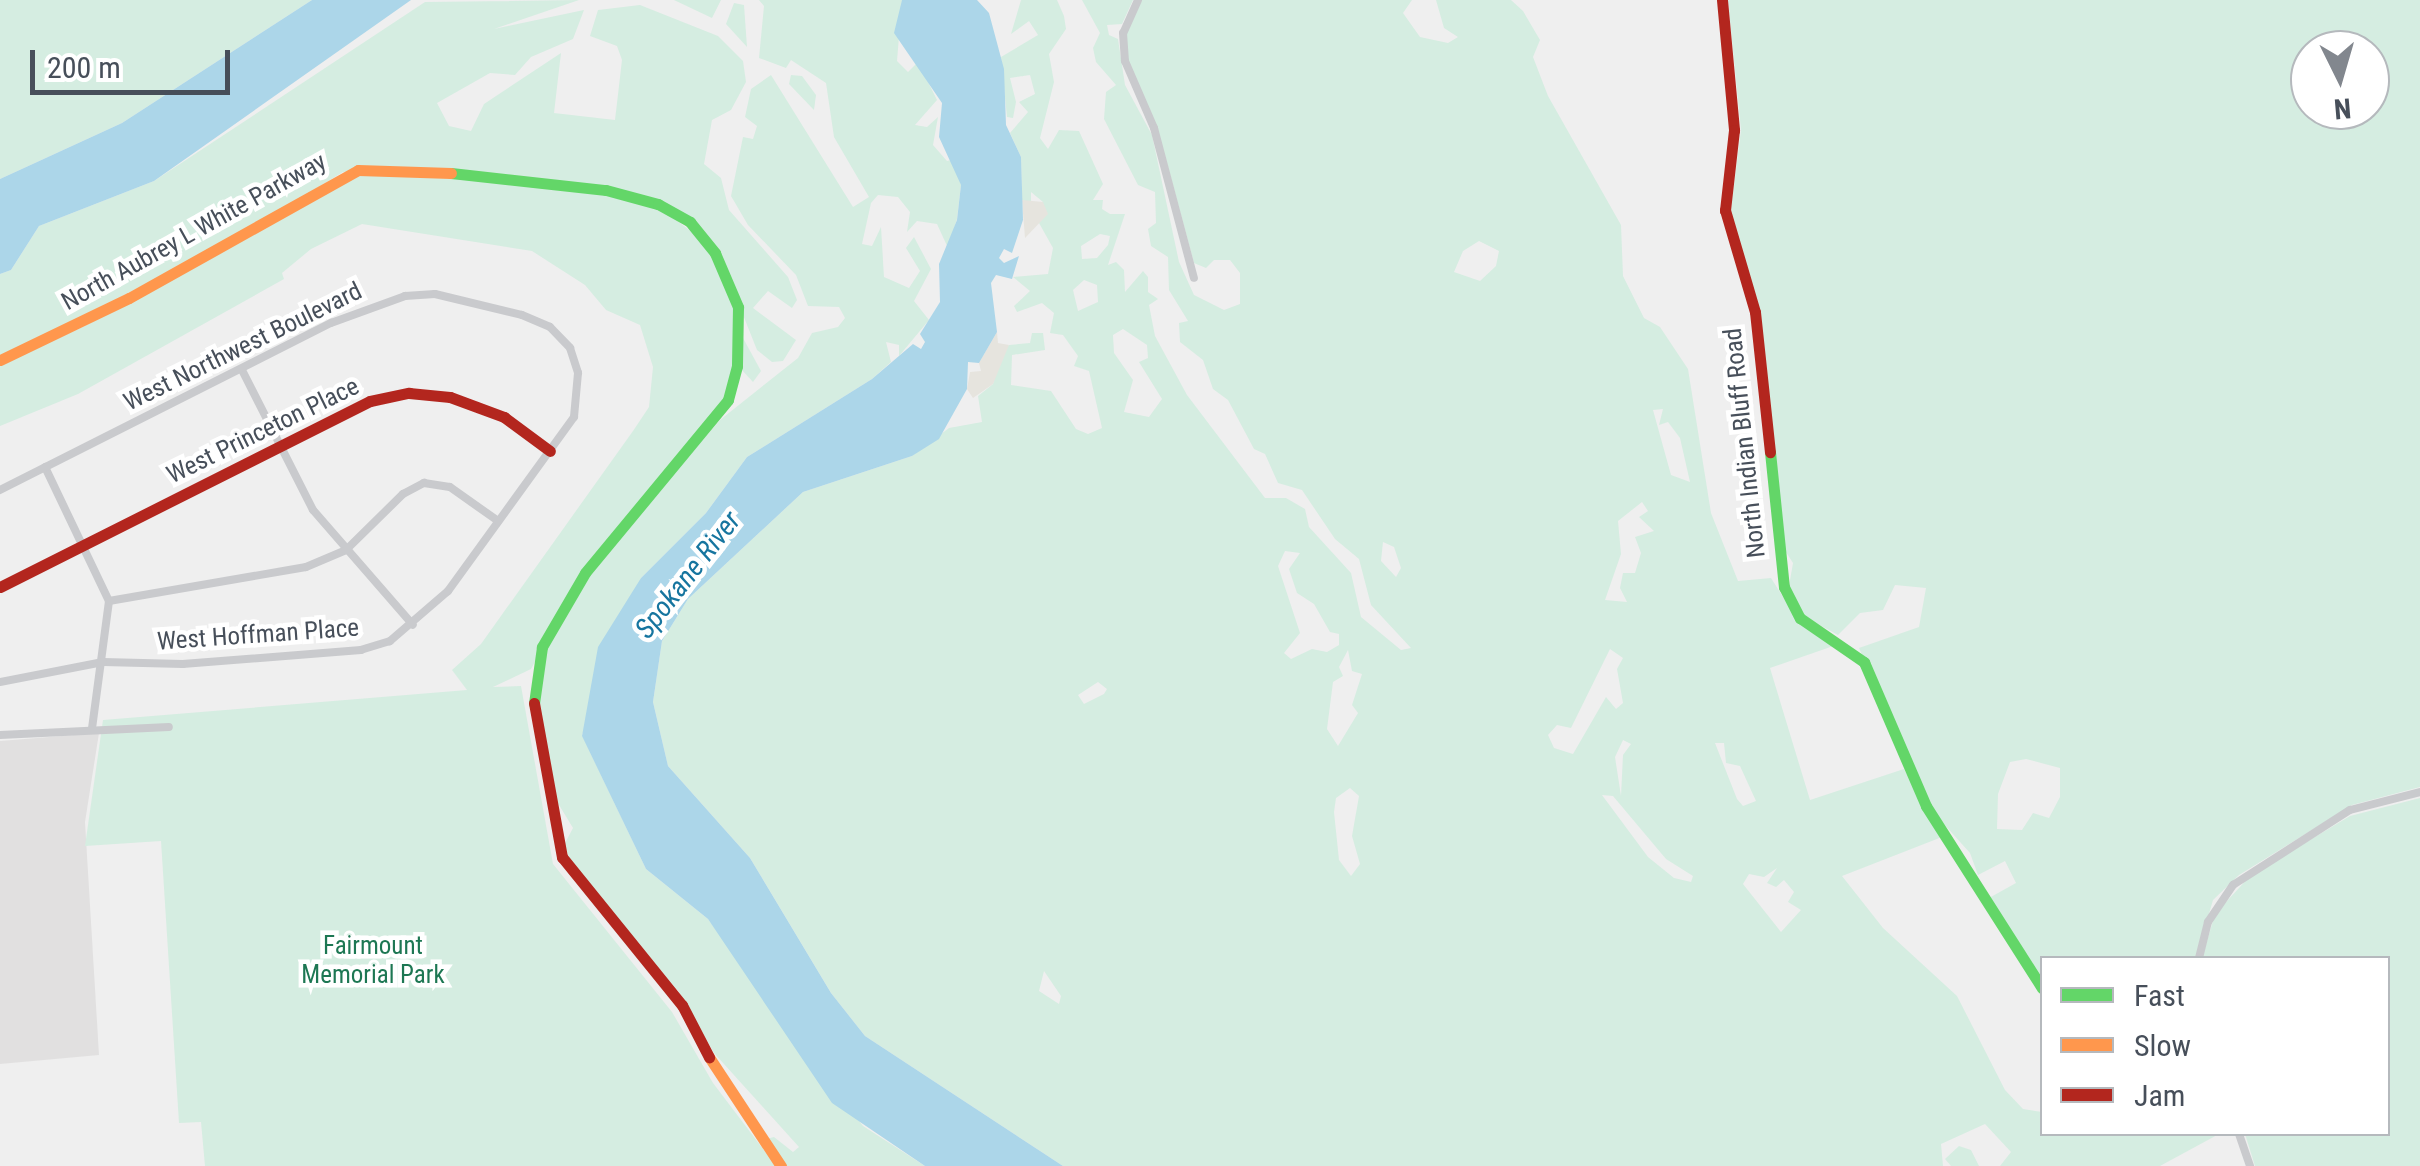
<!DOCTYPE html>
<html>
<head>
<meta charset="utf-8">
<style>
	body { margin:0 }
	#map { position:relative; width:2420px; height:1166px; overflow:hidden; background:#efefef; font-family:"Roboto Condensed",sans-serif }
	div>[style] { position:absolute }
	.education>* { inset:0; background:#e1e0e0 }
	.green>* { inset:0; background:#d5ede1 }
	.sand>* { inset:0; background:#e6e4de }
	.water>* { inset:0; background:#acd6e9 }
	.street>* { height:8px; margin:-4px; padding:0 4px; transform-origin:4px; border-radius:4px; background:#c9cacd }
	.fast>* { height:11px; margin:-5.5px; padding:0 5.5px; transform-origin:5.5px; border-radius:5.5px; background:#63d668 }
	.slow>* { height:11px; margin:-5.5px; padding:0 5.5px; transform-origin:5.5px; border-radius:5.5px; background:#ff974d }
	.jam>* { height:11px; margin:-5.5px; padding:0 5.5px; transform-origin:5.5px; border-radius:5.5px; background:#b3261e }
	span { translate:-50% -50%; white-space:nowrap; text-align:center; line-height:1.15; -webkit-text-stroke:9px #fff; paint-order:stroke }
	.street-label { font-size:25px; color:#474f5a }
	.park-label { font-size:25px; color:#1d7753 }
	.water-label { font-size:28px; color:#16759f; font-style:italic }
	.legend { position:absolute; left:2040px; top:956px; width:350px; height:180px; box-sizing:border-box; background:#fff; border:2px solid #b5b9bd; margin:0; padding:12px 18px; list-style:none; font-size:30px; color:#474f5a }
	.legend li { display:flex; align-items:center; gap:20px; height:50px }
	.legend b { width:50px; border:2px solid #b5b9bd }
	.north { position:absolute; left:2290px; top:30px; width:100px; height:100px; box-sizing:border-box; background:#fff; border:2px solid #b5b9bd; border-radius:50%; rotate:175deg; font-size:28px; font-weight:700; line-height:40px; text-align:center; color:#474f5a }
	.north::after { content:''; display:block; margin:auto; width:35px; height:45px; background:#82878e; clip-path:polygon(50% 0,100% 100%,50% 72%,0 100%) }
	.scale { position:absolute; left:30px; top:50px; width:200px; height:45px; box-sizing:border-box; border:5px solid #474f5a; border-top:0; padding-left:12px; font-size:30px; line-height:35px; white-space:nowrap; color:#474f5a; -webkit-text-stroke:8px #fff; paint-order:stroke }
</style>
</head>
<body>
<div id="map">
	<div class="education">
		<i style="clip-path:polygon(99px 733px,85px 822px,99px 1055px,0 1064px,0 741px)"></i>
	</div>
	<div class="green">
		<i style="clip-path:polygon(0 0,312px 0,122px 123px,0 179px)"></i>
		<i style="clip-path:polygon(579px 0,494px 29px,584px 10px,573px 39px,531px 57px,515px 75px,490px 73px,437px 103px,449px 126px,471px 131px,484px 104px,561px 53px,554px 113px,615px 120px,622px 60px,617px 46px,590px 36px,598px 10px,640px 5px,718px 36px,743px 61px,746px 82px,731px 110px,712px 120px,704px 164px,721px 178px,729px 210px,788px 277px,797px 300px,792px 308px,768px 291px,753px 308px,796px 340px,783px 361px,772px 362px,757px 350px,718px 252px,659px 201px,446px 169px,343px 172px,224px 245px,0 357px,0 274px,11px 270px,39px 226px,154px 181px,425px 2px)"></i>
		<i style="clip-path:polygon(674px 0,721px 0,712px 18px)"></i>
		<i style="clip-path:polygon(759px 0,902px 0,897px 61px,908px 72px,918px 62px,937px 100px,915px 125px,927px 127px,938px 117px,933px 145px,947px 161px,955px 159px,961px 185px,957px 219px,948px 248px,937px 224px,917px 221px,907px 232px,910px 212px,898px 197px,878px 195px,871px 203px,862px 244px,872px 246px,881px 227px,884px 277px,909px 288px,920px 271px,906px 248px,914px 237px,931px 269px,914px 301px,929px 320px,899px 356px,899px 345px,886px 342px,891px 362px,872px 379px,747px 457px,706px 513px,641px 578px,582px 735px,646px 869px,708px 919px,863px 1126px,925px 1166px,787px 1166px,769px 1147px,766px 1139px,774px 1137px,793px 1152px,799px 1147px,714px 1053px,679px 992px,573px 866px,564px 845px,573px 828px,553px 795px,542px 743px,538px 675px,545px 652px,600px 559px,720px 420px,798px 358px,812px 333px,838px 327px,845px 318px,839px 307px,808px 306px,796px 275px,748px 225px,731px 196px,743px 137px,753px 139px,757px 126px,745px 117px,751px 89px,771px 75px,853px 207px,869px 197px,834px 137px,826px 83px,791px 60px,786px 68px,759px 58px,764px 6px)"></i>
		<i style="clip-path:polygon(evenodd,1021px 0,1057px 0,1064px 16px,1066px 29px,1049px 54px,1054px 82px,1040px 138px,1048px 149px,1059px 130px,1079px 131px,1103px 184px,1093px 200px,1103px 200px,1102px 209px,1110px 214px,1125px 214px,1108px 265px,1116px 262px,1124px 270px,1125px 292px,1143px 271px,1148px 277px,1148px 292px,1158px 299px,1149px 305px,1155px 336px,1187px 395px,1265px 498px,1286px 498px,1305px 509px,1309px 527px,1351px 573px,1361px 617px,1401px 650px,1411px 648px,1371px 605px,1359px 559px,1335px 539px,1302px 490px,1278px 483px,1265px 454px,1254px 449px,1228px 400px,1213px 389px,1203px 360px,1180px 342px,1179px 323px,1188px 321px,1169px 290px,1168px 257px,1151px 246px,1148px 229px,1156px 223px,1155px 192px,1138px 185px,1104px 119px,1106px 92px,1116px 85px,1096px 62px,1093px 48px,1100px 33px,1082px 0,1133px 0,1122px 24px,1107px 25px,1109px 35px,1118px 39px,1125px 85px,1152px 135px,1179px 262px,1194px 295px,1224px 310px,1240px 304px,1240px 273px,1230px 260px,1214px 260px,1206px 268px,1194px 263px,1164px 152px,1127px 60px,1125px 36px,1142px 0,1412px 0,1403px 13px,1420px 37px,1448px 43px,1458px 37px,1444px 28px,1436px 0,1511px 0,1523px 11px,1540px 40px,1533px 57px,1548px 96px,1621px 225px,1623px 276px,1644px 318px,1660px 327px,1688px 369px,1711px 513px,1738px 581px,1771px 578px,1799px 622px,1839px 644px,1770px 668px,1810px 800px,1904px 769px,1942px 837px,1842px 876px,1883px 928px,1957px 996px,2005px 1090px,2023px 1109px,2042px 1112px,2042px 1134px,2219px 1134px,2160px 1166px,2000px 1166px,2011px 1152px,1985px 1124px,1941px 1144px,1943px 1166px,1063px 1166px,865px 1036px,831px 993px,750px 858px,668px 766px,653px 702px,662px 641px,688px 599px,803px 492px,912px 456px,949px 428px,982px 422px,978px 396px,993px 384px,1000px 356px,1009px 345px,1030px 343px,1032px 333px,1043px 333px,1045px 350px,1012px 355px,1011px 385px,1051px 391px,1076px 429px,1088px 434px,1102px 428px,1089px 371px,1074px 366px,1078px 356px,1063px 335px,1050px 333px,1054px 313px,1042px 303px,1017px 312px,1014px 306px,1030px 291px,1013px 277px,1048px 274px,1053px 248px,1039px 223px,1043px 202px,1031px 192px,1031px 203px,1022px 200px,1021px 157px,1010px 133px,1028px 112px,1019px 102px,1035px 94px,1030px 75px,1010px 78px,1016px 102px,1013px 118px,1007px 117px,1001px 57px,1038px 35px,1029px 21px,1011px 34px,1021px 0,1100px 234px,1110px 236px,1108px 245px,1097px 258px,1082px 259px,1081px 246px,1100px 234px,1021px 0,1479px 241px,1499px 251px,1496px 266px,1480px 281px,1454px 272px,1463px 251px,1479px 241px,1021px 0,1084px 280px,1097px 285px,1098px 302px,1078px 311px,1073px 290px,1084px 280px,1021px 0,1123px 329px,1147px 345px,1148px 358px,1139px 362px,1162px 399px,1149px 417px,1124px 412px,1133px 380px,1114px 353px,1113px 335px,1123px 329px,1021px 0,1663px 409px,1659px 425px,1668px 422px,1680px 438px,1690px 482px,1671px 475px,1653px 410px,1663px 409px,1021px 0,1642px 502px,1648px 511px,1639px 517px,1654px 531px,1635px 537px,1641px 553px,1635px 573px,1623px 573px,1620px 588px,1627px 602px,1605px 600px,1621px 554px,1618px 521px,1642px 502px,1021px 0,1383px 542px,1394px 547px,1401px 568px,1396px 577px,1381px 561px,1383px 542px,1021px 0,1285px 551px,1300px 553px,1289px 569px,1297px 593px,1314px 604px,1330px 632px,1339px 634px,1339px 645px,1327px 652px,1312px 649px,1291px 659px,1284px 653px,1300px 633px,1278px 566px,1285px 551px,1021px 0,1610px 649px,1623px 658px,1617px 669px,1623px 703px,1616px 709px,1606px 697px,1573px 754px,1554px 748px,1548px 735px,1557px 725px,1571px 728px,1610px 649px,1021px 0,1348px 650px,1352px 671px,1362px 674px,1352px 705px,1358px 713px,1338px 746px,1327px 729px,1333px 682px,1343px 676px,1339px 667px,1348px 650px,1021px 0,1098px 682px,1107px 689px,1104px 694px,1084px 704px,1078px 695px,1098px 682px,1021px 0,1623px 740px,1631px 744px,1623px 755px,1621px 796px,1615px 757px,1623px 740px,1021px 0,1715px 743px,1724px 743px,1726px 763px,1740px 766px,1756px 801px,1743px 806px,1737px 799px,1715px 743px,1021px 0,1350px 788px,1359px 796px,1352px 836px,1360px 864px,1351px 876px,1339px 860px,1334px 812px,1336px 798px,1350px 788px,1021px 0,1602px 795px,1613px 796px,1666px 859px,1693px 876px,1691px 882px,1674px 878px,1648px 857px,1602px 795px,1021px 0,1777px 868px,1767px 883px,1776px 887px,1784px 880px,1794px 892px,1788px 902px,1801px 910px,1781px 932px,1743px 884px,1749px 874px,1764px 877px,1777px 868px,1021px 0,1044px 971px,1061px 996px,1059px 1004px,1039px 991px,1044px 971px)"></i>
		<i style="clip-path:polygon(evenodd,1728px 0,2420px 0,2420px 787px,2352px 805px,2239px 875px,2213px 900px,2196px 958px,2042px 958px,2042px 977px,1989px 898px,2016px 883px,2005px 861px,1978px 875px,1970px 853px,1934px 813px,1859px 648px,1919px 627px,1926px 588px,1895px 585px,1883px 610px,1860px 613px,1838px 635px,1803px 616px,1789px 586px,1793px 563px,1784px 549px,1760px 313px,1739px 258px,1731px 209px,1741px 130px,1728px 0,2310px 50px,2370px 50px,2370px 110px,2310px 110px,2310px 50px,1728px 0,2026px 759px,2060px 768px,2060px 797px,2049px 818px,2033px 813px,2022px 830px,1997px 829px,1998px 794px,2010px 762px,2026px 759px)"></i>
		<i style="clip-path:polygon(734px 3px,744px 5px,747px 47px,726px 24px)"></i>
		<i style="clip-path:polygon(802px 76px,816px 95px,814px 110px,789px 84px,791px 75px)"></i>
		<i style="clip-path:polygon(398px 172px,624px 197px,659px 207px,701px 239px,722px 274px,735px 309px,734px 366px,723px 401px,590px 560px,531px 669px,493px 687px,521px 686px,553px 864px,672px 1012px,713px 1083px,776px 1166px,205px 1166px,201px 1122px,179px 1123px,161px 841px,85px 846px,103px 720px,467px 690px,452px 670px,481px 644px,633px 431px,649px 407px,653px 367px,640px 325px,606px 310px,585px 285px,532px 251px,362px 224px,311px 249px,282px 273px,284px 279px,78px 394px,0 426px,0 364px,85px 326px,362px 173px)"></i>
		<i style="clip-path:polygon(743px 338px,761px 371px,753px 382px,741px 369px)"></i>
		<i style="clip-path:polygon(2420px 798px,2420px 1166px,2255px 1166px,2245px 1134px,2388px 1134px,2388px 958px,2202px 958px,2215px 914px,2251px 875px,2350px 816px)"></i>
		<i style="clip-path:polygon(1959px 1146px,1971px 1150px,1979px 1166px,1951px 1166px,1945px 1159px)"></i>
	</div>
	<div class="sand">
		<i style="clip-path:polygon(1022px 200px,1043px 202px,1048px 214px,1025px 238px)"></i>
		<i style="clip-path:polygon(997px 332px,998px 343px,1009px 345px,993px 384px,973px 398px,967px 389px,970px 372px,981px 371px,979px 363px)"></i>
	</div>
	<div class="water">
		<i style="clip-path:polygon(312px 0,411px 0,154px 181px,39px 226px,11px 270px,0 274px,0 179px,122px 123px)"></i>
		<i style="clip-path:polygon(902px 0,977px 0,989px 13px,1004px 69px,1006px 125px,1021px 157px,1023px 220px,1012px 253px,1004px 249px,999px 258px,1004px 263px,1019px 256px,1012px 279px,996px 275px,991px 283px,997px 332px,979px 363px,968px 362px,967px 389px,939px 439px,912px 456px,803px 492px,688px 599px,662px 641px,653px 702px,668px 766px,750px 858px,831px 993px,865px 1036px,1063px 1166px,925px 1166px,832px 1103px,708px 919px,646px 869px,582px 736px,598px 647px,641px 578px,706px 513px,747px 457px,872px 379px,913px 344px,921px 349px,925px 342px,920px 334px,940px 302px,939px 264px,957px 220px,961px 185px,939px 137px,942px 103px,894px 33px)"></i>
	</div>
	<div class="street">
		<i style="left:1138px;top:0;width:36px;rotate:114deg"></i>
		<i style="left:1123px;top:33px;width:28px;rotate:86deg"></i>
		<i style="left:1125px;top:61px;width:73px;rotate:66.6deg"></i>
		<i style="left:1154px;top:128px;width:155px;rotate:75.1deg"></i>
		<i style="left:242px;top:370px;width:157px;rotate:63.1deg"></i>
		<i style="left:313px;top:510px;width:152px;rotate:49deg"></i>
		<i style="left:45px;top:467px;width:148px;rotate:64.5deg"></i>
		<i style="left:109px;top:601px;width:129px;rotate:97.6deg"></i>
		<i style="left:0;top:490px;width:371px;rotate:-26.8deg"></i>
		<i style="left:331px;top:323px;width:79px;rotate:-20deg"></i>
		<i style="left:405px;top:296px;width:30px;rotate:-4deg"></i>
		<i style="left:435px;top:294px;width:89px;rotate:13.6deg"></i>
		<i style="left:522px;top:315px;width:30px;rotate:23deg"></i>
		<i style="left:550px;top:327px;width:29px;rotate:46deg"></i>
		<i style="left:570px;top:348px;width:26px;rotate:72deg"></i>
		<i style="left:578px;top:373px;width:44px;rotate:95.2deg"></i>
		<i style="left:574px;top:417px;width:215px;rotate:125.9deg"></i>
		<i style="left:448px;top:591px;width:77px;rotate:139.2deg"></i>
		<i style="left:390px;top:641px;width:30px;rotate:163deg"></i>
		<i style="left:361px;top:650px;width:179px;rotate:175.5deg"></i>
		<i style="left:183px;top:664px;width:80px;rotate:-178.6deg"></i>
		<i style="left:103px;top:662px;width:105px;rotate:169deg"></i>
		<i style="left:109px;top:601px;width:200px;rotate:-9.8deg"></i>
		<i style="left:306px;top:567px;width:43px;rotate:-23deg"></i>
		<i style="left:346px;top:550px;width:80px;rotate:-44.5deg"></i>
		<i style="left:403px;top:494px;width:24px;rotate:-28deg"></i>
		<i style="left:424px;top:483px;width:26px;rotate:9deg"></i>
		<i style="left:450px;top:487px;width:59px;rotate:35.3deg"></i>
		<i style="left:0;top:735px;width:169px;rotate:-2.7deg"></i>
		<i style="left:2199px;top:958px;width:37px;rotate:-76deg"></i>
		<i style="left:2208px;top:922px;width:45px;rotate:-56deg"></i>
		<i style="left:2233px;top:885px;width:139px;rotate:-32.7deg"></i>
		<i style="left:2350px;top:810px;width:72px;rotate:-14.4deg"></i>
		<i style="left:2239px;top:1134px;width:34px;rotate:71deg"></i>
	</div>
	<div class="fast">
		<i style="left:451px;top:173px;width:156px;rotate:6.3deg"></i>
		<i style="left:606px;top:190px;width:54px;rotate:15.1deg"></i>
		<i style="left:658px;top:204px;width:37px;rotate:29deg"></i>
		<i style="left:690px;top:222px;width:40px;rotate:51deg"></i>
		<i style="left:715px;top:253px;width:59px;rotate:66.9deg"></i>
		<i style="left:738px;top:307px;width:59px;rotate:91deg"></i>
		<i style="left:737px;top:366px;width:35px;rotate:105deg"></i>
		<i style="left:728px;top:400px;width:224px;rotate:129.6deg"></i>
		<i style="left:585px;top:573px;width:86px;rotate:120.2deg"></i>
		<i style="left:542px;top:647px;width:57px;rotate:98.1deg"></i>
		<i style="left:1770px;top:452px;width:136px;rotate:84.1deg"></i>
		<i style="left:1784px;top:587px;width:35px;rotate:63deg"></i>
		<i style="left:1800px;top:618px;width:78px;rotate:34.5deg"></i>
		<i style="left:1864px;top:662px;width:157px;rotate:66.7deg"></i>
		<i style="left:1926px;top:806px;width:216px;rotate:57.5deg"></i>
	</div>
	<div class="slow">
		<i style="left:0;top:360px;width:143px;rotate:-25.7deg"></i>
		<i style="left:129px;top:298px;width:262px;rotate:-29.2deg"></i>
		<i style="left:358px;top:170px;width:93px;rotate:1.8deg"></i>
		<i style="left:709px;top:1057px;width:131px;rotate:56.6deg"></i>
	</div>
	<div class="jam">
		<i style="left:1722px;top:0;width:131px;rotate:84.7deg"></i>
		<i style="left:1734px;top:130px;width:81px;rotate:96.4deg"></i>
		<i style="left:1725px;top:210px;width:106px;rotate:73.6deg"></i>
		<i style="left:1755px;top:312px;width:141px;rotate:83.9deg"></i>
		<i style="left:0;top:587px;width:414px;rotate:-26.7deg"></i>
		<i style="left:370px;top:401px;width:40px;rotate:-12deg"></i>
		<i style="left:409px;top:393px;width:41px;rotate:5.6deg"></i>
		<i style="left:450px;top:397px;width:58px;rotate:20.3deg"></i>
		<i style="left:504px;top:417px;width:57px;rotate:36.5deg"></i>
		<i style="left:534px;top:703px;width:157px;rotate:79.7deg"></i>
		<i style="left:562px;top:857px;width:191px;rotate:51deg"></i>
		<i style="left:682px;top:1005px;width:59px;rotate:62.6deg"></i>
	</div>
	<div class="street-label">
		<span style="left:194px;top:232px;rotate:-29deg">North Aubrey L White Parkway</span>
		<span style="left:243px;top:347px;rotate:-26deg">West Northwest Boulevard</span>
		<span style="left:263px;top:431px;rotate:-26deg">West Princeton Place</span>
		<span style="left:1745px;top:443px;rotate:-96deg">North Indian Bluff Road</span>
		<span style="left:258px;top:635px;rotate:-4deg">West Hoffman Place</span>
	</div>
	<div class="park-label">
		<span style="left:373px;top:961px">Fairmount<br>Memorial Park</span>
	</div>
	<div class="water-label">
		<span style="left:688px;top:575px;rotate:-52deg">Spokane River</span>
	</div>
	<ul class="legend">
	<li><b style="height:12px;background:#63d668"></b>Fast</li>
	<li><b style="height:12px;background:#ff974d"></b>Slow</li>
	<li><b style="height:12px;background:#b3261e"></b>Jam</li>
	</ul>
	<div class="north">N</div>
	<div class="scale">200 m</div>
</div>
</body>
</html>
